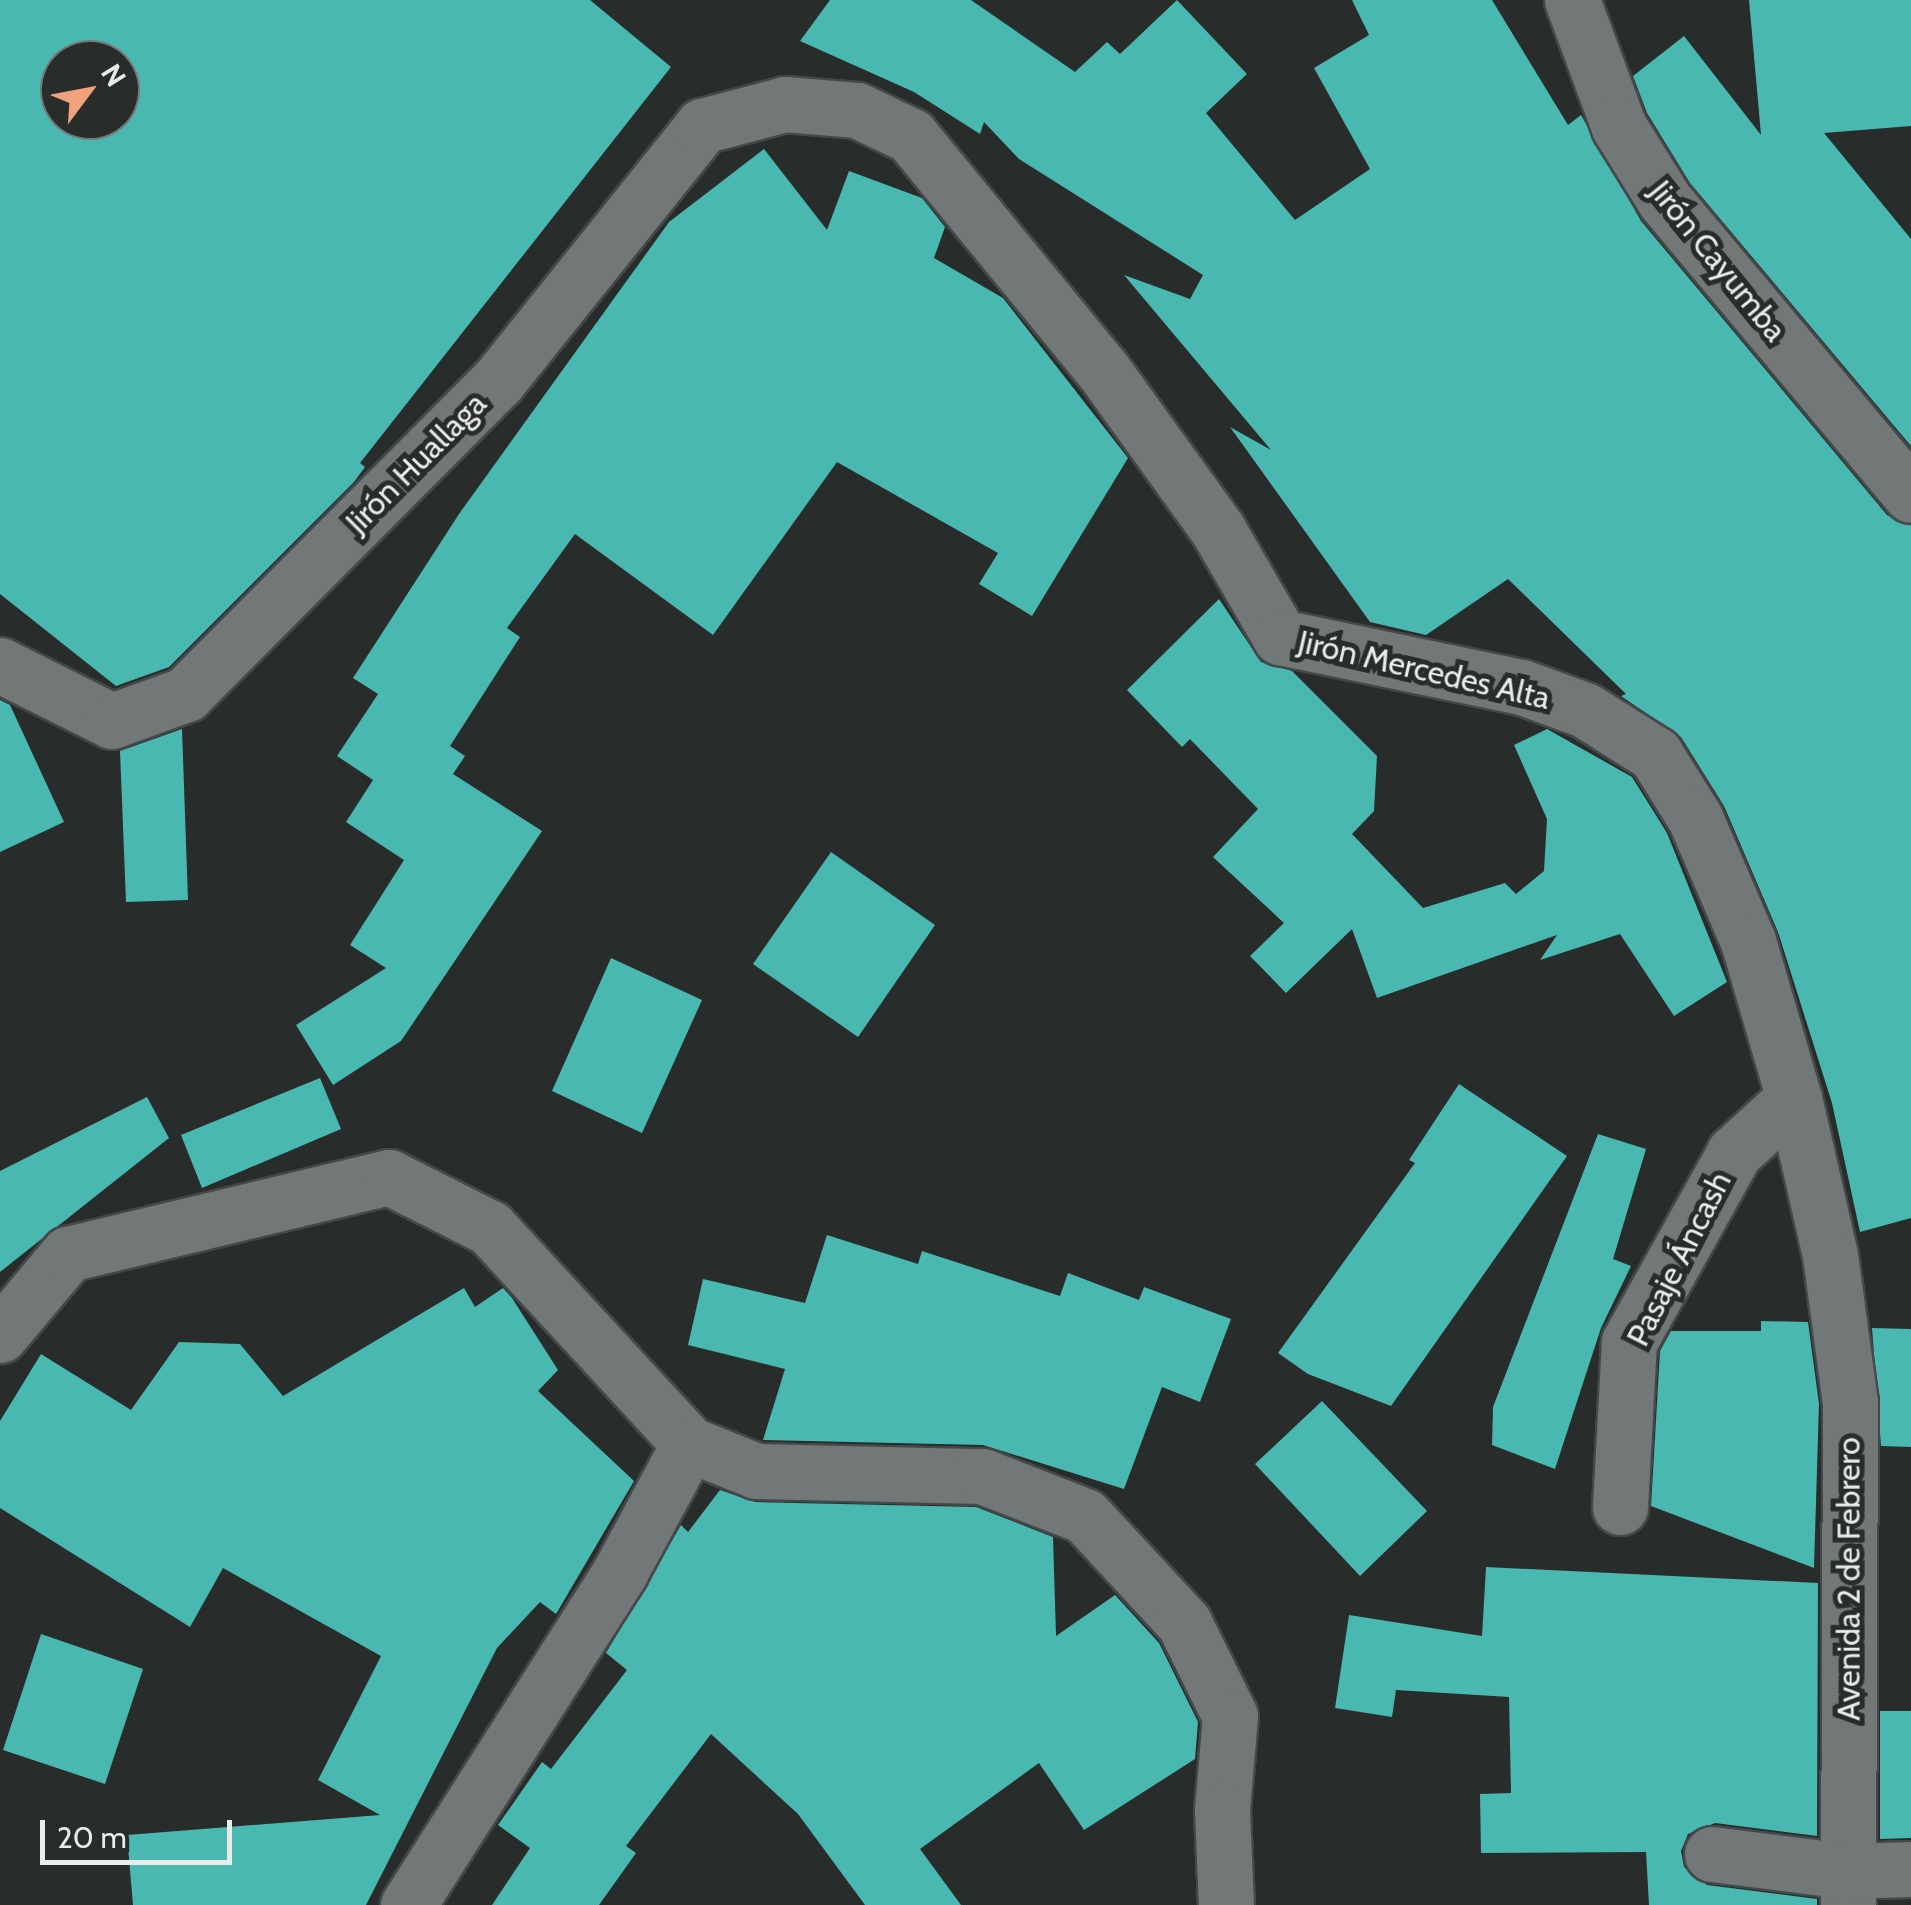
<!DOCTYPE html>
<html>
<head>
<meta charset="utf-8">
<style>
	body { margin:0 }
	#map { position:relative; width:1911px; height:1905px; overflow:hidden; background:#282c2b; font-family:Cabin,sans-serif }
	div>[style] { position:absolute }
	.building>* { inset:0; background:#48b8b1 }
	.roads { filter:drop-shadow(2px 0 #454848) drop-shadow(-2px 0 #454848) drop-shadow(0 2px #454848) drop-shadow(0 -2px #454848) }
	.minor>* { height:55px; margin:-27.5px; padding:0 27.5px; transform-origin:27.5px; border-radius:27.5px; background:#727777 }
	span { translate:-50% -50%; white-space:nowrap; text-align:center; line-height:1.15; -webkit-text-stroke:10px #282c2b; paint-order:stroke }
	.street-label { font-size:32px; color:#e9eceb }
	.north { position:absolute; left:40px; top:40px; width:100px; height:100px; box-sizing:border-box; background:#282c2b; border:2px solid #757978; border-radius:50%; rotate:58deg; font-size:28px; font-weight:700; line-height:40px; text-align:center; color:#e9eceb }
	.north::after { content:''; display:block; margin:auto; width:35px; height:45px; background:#f1a17b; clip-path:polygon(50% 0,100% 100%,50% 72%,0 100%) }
	.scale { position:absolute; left:40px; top:1820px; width:192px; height:45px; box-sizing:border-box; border:5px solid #e9eceb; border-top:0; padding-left:12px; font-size:30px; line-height:35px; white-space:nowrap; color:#e9eceb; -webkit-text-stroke:8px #282c2b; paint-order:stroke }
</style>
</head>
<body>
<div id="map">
	<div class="building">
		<i style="clip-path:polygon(evenodd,0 0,590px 0,671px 67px,360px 463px,365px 467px,354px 482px,169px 667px,116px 686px,0 594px,0 0,60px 60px,120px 60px,120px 120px,60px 120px,60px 60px)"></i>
		<i style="clip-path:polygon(830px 0,971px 0,1075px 72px,1107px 42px,1120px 54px,1177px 0,1247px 74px,1206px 113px,1295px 220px,1370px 169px,1314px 68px,1369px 35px,1352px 0,1492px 0,1568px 125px,1581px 115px,1641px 221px,1887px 515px,1911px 525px,1911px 1218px,1860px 1232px,1832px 1103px,1778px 932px,1724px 806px,1681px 737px,1621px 696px,1626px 694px,1508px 579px,1426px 635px,1370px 622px,1230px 427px,1271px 450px,1124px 275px,1190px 299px,1203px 275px,1019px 159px,984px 122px,980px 134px,914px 92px,800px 41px)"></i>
		<i style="clip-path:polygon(1749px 0,1911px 0,1911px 126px,1824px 133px,1911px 239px,1911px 446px,1690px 183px,1647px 113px,1633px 76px,1684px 36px,1761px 135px)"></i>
		<i style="clip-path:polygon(764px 149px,827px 230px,849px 171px,922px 198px,945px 227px,934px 258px,1003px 298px,1128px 458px,1032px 616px,979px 584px,998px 553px,837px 462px,713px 635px,575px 534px,507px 628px,520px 637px,450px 746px,465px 756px,453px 774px,542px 831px,401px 1041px,333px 1085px,296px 1025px,386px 968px,350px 945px,404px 860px,346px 822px,373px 780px,337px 756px,378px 694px,353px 678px,459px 514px,669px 222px)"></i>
		<i style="clip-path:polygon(1219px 599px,1261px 662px,1292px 671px,1377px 756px,1374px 811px,1352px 834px,1423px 908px,1505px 883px,1516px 894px,1544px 871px,1547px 819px,1514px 745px,1547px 729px,1632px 777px,1667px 833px,1727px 982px,1674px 1016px,1620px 934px,1540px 960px,1557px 935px,1377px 998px,1352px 929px,1286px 993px,1250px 956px,1284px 923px,1213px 857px,1258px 809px,1190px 739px,1182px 747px,1127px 690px)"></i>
		<i style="clip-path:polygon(0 700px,10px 705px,64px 822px,0 852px)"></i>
		<i style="clip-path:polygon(182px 729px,188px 900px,126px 902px,120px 751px)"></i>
		<i style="clip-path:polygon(831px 852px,935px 925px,858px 1037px,753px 964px)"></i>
		<i style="clip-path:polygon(611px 958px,702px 1000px,642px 1133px,552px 1091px)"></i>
		<i style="clip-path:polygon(320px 1078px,341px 1129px,202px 1188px,181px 1135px)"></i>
		<i style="clip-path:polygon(1459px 1084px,1567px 1156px,1391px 1406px,1308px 1374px,1278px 1353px,1415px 1163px,1409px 1160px)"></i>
		<i style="clip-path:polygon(147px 1097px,169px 1138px,0 1272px,0 1171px)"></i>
		<i style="clip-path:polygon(1598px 1134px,1646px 1149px,1613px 1259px,1631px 1266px,1601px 1328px,1555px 1469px,1492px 1445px,1493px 1407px)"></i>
		<i style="clip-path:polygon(827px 1235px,918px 1264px,922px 1251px,1060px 1296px,1068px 1273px,1139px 1300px,1144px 1287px,1231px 1319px,1200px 1402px,1162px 1387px,1124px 1489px,983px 1445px,763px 1440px,785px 1369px,688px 1345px,703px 1279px,805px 1303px)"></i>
		<i style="clip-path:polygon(464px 1288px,475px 1307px,503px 1288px,512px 1298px,558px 1370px,538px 1391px,634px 1481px,556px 1614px,540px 1602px,497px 1648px,366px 1905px,133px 1905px,127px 1835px,380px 1815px,318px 1780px,381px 1656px,223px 1568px,190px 1627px,0 1508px,0 1421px,41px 1354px,131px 1410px,179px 1342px,240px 1344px,283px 1396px)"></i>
		<i style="clip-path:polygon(1761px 1321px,1808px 1322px,1819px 1404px,1814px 1568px,1651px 1506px,1660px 1351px,1671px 1331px,1761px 1331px)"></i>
		<i style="clip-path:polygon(1872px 1328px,1911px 1329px,1911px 1447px,1881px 1446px)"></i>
		<i style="clip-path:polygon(1322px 1401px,1427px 1511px,1360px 1576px,1255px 1464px)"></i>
		<i style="clip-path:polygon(720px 1490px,755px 1502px,976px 1507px,1053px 1537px,1056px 1636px,1115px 1595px,1159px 1643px,1198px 1722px,1195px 1759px,1084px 1830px,1039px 1763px,920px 1849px,961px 1905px,865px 1905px,798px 1814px,711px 1734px,626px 1846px,636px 1853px,599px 1905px,492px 1905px,530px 1848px,498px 1825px,542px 1762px,551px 1769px,627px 1670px,606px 1653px,681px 1525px,688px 1532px)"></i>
		<i style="clip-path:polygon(1486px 1567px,1818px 1583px,1817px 1836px,1715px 1823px,1688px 1834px,1681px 1851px,1684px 1867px,1707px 1885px,1817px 1899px,1817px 1905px,1649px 1905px,1646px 1852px,1481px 1853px,1480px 1794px,1511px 1793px,1509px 1697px,1396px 1690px,1392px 1717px,1335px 1708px,1349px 1615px,1482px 1636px)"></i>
		<i style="clip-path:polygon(41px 1634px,143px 1669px,105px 1784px,3px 1750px)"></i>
		<i style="clip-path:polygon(1880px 1711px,1911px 1711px,1911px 1838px,1880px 1839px)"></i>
	</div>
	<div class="roads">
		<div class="minor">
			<i style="left:1572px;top:0;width:135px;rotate:69.7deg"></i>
			<i style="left:1619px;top:127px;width:87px;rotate:58.1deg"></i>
			<i style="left:1665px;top:201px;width:383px;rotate:50.1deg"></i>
			<i style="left:0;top:665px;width:125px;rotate:26.6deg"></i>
			<i style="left:112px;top:721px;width:79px;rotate:-20deg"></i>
			<i style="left:186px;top:694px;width:442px;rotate:-45.1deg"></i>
			<i style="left:498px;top:381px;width:327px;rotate:-51.3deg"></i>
			<i style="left:702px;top:126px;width:86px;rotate:-14.8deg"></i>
			<i style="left:785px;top:104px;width:72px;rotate:4.8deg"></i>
			<i style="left:857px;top:110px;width:60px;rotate:25.7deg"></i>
			<i style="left:911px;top:136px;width:301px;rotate:50.7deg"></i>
			<i style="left:1102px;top:369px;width:198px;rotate:54.2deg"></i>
			<i style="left:1218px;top:530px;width:124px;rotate:59.9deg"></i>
			<i style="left:1280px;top:637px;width:247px;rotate:11.7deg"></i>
			<i style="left:1522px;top:687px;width:67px;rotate:20.1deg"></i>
			<i style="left:1585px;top:710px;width:83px;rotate:32.2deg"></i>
			<i style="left:1655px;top:754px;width:75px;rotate:58deg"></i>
			<i style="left:1695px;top:818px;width:134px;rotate:66.7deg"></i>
			<i style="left:1748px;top:941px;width:164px;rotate:73.7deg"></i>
			<i style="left:1794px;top:1098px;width:161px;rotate:77.1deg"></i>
			<i style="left:1830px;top:1255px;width:148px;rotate:82.3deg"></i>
			<i style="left:1850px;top:1402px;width:503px;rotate:90.23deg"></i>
			<i style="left:0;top:1335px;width:106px;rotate:-50deg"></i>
			<i style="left:68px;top:1254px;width:330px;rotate:-13.5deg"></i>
			<i style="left:389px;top:1177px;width:113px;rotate:26.8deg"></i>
			<i style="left:490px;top:1228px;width:294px;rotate:47.3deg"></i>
			<i style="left:689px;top:1444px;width:72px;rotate:21.9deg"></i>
			<i style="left:756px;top:1471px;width:226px;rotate:1.3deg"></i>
			<i style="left:982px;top:1476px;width:110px;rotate:21.2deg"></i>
			<i style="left:1085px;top:1516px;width:146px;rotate:47.2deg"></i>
			<i style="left:1184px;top:1623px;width:104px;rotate:63.7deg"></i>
			<i style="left:1230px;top:1716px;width:94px;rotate:94.9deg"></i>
			<i style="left:1222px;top:1810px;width:95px;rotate:87.6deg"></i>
			<i style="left:1620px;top:1507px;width:165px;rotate:-86.9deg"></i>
			<i style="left:1629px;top:1342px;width:216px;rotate:-60.9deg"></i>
			<i style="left:1734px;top:1153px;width:81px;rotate:-42.5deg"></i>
			<i style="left:1712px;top:1854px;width:135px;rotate:7.2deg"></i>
			<i style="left:1846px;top:1871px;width:65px;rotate:-1.8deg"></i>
			<i style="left:408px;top:1905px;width:395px;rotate:-57.5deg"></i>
			<i style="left:620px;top:1572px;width:145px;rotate:-61.7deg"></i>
		</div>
	</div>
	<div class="street-label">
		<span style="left:1718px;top:261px;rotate:51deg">Jirón Cayumba</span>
		<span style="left:416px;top:463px;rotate:-45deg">Jirón Huallaga</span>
		<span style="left:1424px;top:670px;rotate:13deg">Jirón Mercedes Alta</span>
		<span style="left:1679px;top:1259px;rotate:-63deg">Pasaje Áncash</span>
		<span style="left:1849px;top:1579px;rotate:-90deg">Avenida 2 de Febrero</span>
	</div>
	<div class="north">N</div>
	<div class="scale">20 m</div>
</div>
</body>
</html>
